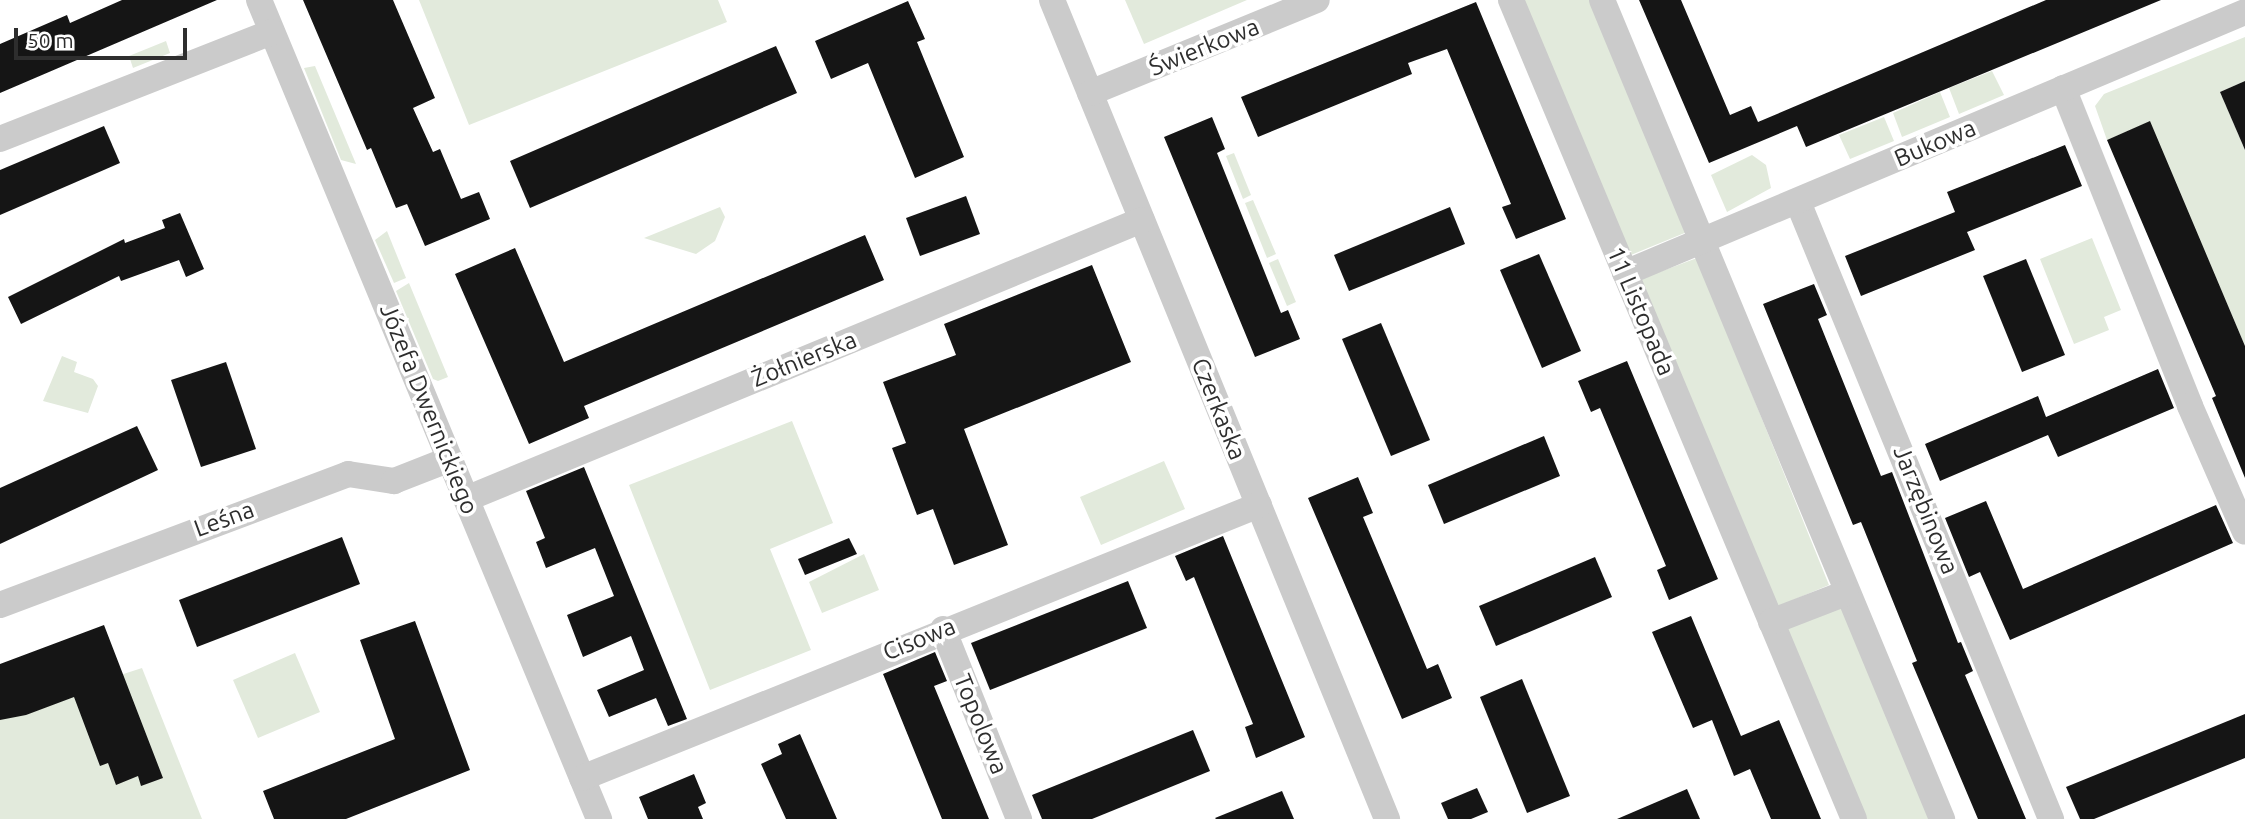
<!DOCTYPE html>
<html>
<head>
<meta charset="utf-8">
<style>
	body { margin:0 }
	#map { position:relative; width:2245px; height:819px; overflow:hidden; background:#fff; font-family:Ubuntu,sans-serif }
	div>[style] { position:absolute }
	.green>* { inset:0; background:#e2eadc }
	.building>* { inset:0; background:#151515 }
	.minor>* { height:26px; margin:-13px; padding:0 13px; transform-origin:13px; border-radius:13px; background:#cbcbcb }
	span { translate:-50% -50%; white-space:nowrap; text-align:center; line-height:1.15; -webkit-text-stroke:7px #fff; paint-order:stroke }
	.street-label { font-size:24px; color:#2e2e2e }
	.scale { position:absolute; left:14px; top:28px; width:173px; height:32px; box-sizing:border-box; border:4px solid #2e2e2e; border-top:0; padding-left:9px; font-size:21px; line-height:24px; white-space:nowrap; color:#2e2e2e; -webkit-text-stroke:5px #fff; paint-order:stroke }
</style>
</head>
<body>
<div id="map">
	<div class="green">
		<i style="clip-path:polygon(419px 0,718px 0,727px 22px,469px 125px)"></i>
		<i style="clip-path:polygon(1125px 0,1247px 0,1144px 44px)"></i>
		<i style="clip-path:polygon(1518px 0,1590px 0,1687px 232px,1626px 257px)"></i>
		<i style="clip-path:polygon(2245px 37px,2245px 81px,2220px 92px,2245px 150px,2245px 346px,2149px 122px,2107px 140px,2095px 106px,2104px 94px)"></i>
		<i style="clip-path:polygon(166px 41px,170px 53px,133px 68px,129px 56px)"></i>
		<i style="clip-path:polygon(315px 66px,356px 164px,341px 160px,304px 68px)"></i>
		<i style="clip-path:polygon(1992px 71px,2004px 95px,1959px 114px,1949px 88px)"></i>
		<i style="clip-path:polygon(1940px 92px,1950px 117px,1902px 137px,1893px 113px)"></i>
		<i style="clip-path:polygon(1884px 117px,1894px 141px,1850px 159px,1839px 135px)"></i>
		<i style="clip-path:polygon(1234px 153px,1251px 195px,1243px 199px,1226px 156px)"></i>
		<i style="clip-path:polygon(1752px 155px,1766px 165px,1771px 188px,1727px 212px,1711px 175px)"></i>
		<i style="clip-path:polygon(1253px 200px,1276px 254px,1267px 258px,1245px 203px)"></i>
		<i style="clip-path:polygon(720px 207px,725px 217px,715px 241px,696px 254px,644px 238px)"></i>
		<i style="clip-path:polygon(387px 231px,406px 278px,394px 283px,375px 240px)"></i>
		<i style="clip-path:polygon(2092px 238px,2121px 310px,2104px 317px,2109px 330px,2074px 344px,2040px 259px)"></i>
		<i style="clip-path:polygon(1697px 258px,1829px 585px,1769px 610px,1638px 280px)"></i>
		<i style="clip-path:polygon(1278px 259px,1296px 302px,1287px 306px,1269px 263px)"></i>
		<i style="clip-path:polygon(409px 283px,448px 377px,438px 381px,433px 379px,396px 291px)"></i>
		<i style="clip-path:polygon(62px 356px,77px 362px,74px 372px,93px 379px,98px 386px,88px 413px,43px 401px)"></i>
		<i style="clip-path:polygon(792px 421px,833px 523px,770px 549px,811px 650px,710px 690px,629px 485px)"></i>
		<i style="clip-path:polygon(1164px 461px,1185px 509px,1101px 545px,1080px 497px)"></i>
		<i style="clip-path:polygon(864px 554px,879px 590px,822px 613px,809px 582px)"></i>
		<i style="clip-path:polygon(1841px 607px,1930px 819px,1861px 819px,1782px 631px)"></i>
		<i style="clip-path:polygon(295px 653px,320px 712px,258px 738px,233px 680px)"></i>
		<i style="clip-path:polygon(142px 668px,202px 819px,0 819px,0 714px)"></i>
	</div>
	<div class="building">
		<i style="clip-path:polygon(122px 0,217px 0,0 93px,0 44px,67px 15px,70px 23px)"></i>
		<i style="clip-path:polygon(303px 0,393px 0,435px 98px,413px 108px,433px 152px,440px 149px,461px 199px,479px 192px,490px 219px,425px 246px,407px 204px,396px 208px,371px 148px,367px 150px)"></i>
		<i style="clip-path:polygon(1639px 0,1681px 0,1730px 115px,1751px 106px,1758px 122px,2046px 0,2161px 0,1806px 147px,1797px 126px,1709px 163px)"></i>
		<i style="clip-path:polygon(908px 1px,925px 39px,917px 42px,964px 157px,915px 178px,868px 63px,831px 79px,815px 41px)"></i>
		<i style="clip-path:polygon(1476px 2px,1566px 219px,1516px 239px,1502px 207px,1511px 204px,1447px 49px,1408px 63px,1412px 74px,1258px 137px,1241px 97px)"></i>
		<i style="clip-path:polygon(776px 46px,797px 93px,530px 208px,510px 161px)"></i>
		<i style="clip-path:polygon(2245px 81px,2245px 150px,2220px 92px)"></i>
		<i style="clip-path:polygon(1212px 117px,1225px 149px,1217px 153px,1281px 313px,1288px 310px,1300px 339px,1255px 357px,1164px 137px)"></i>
		<i style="clip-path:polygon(2150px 121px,2245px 346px,2245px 478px,2212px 398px,2216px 396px,2107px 140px)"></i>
		<i style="clip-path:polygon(104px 126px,120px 163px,0 215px,0 170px)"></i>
		<i style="clip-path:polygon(2065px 145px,2082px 186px,1967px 232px,1975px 250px,1861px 296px,1845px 256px,1955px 212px,1947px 192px)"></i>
		<i style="clip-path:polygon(966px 196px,980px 234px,920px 256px,906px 218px)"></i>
		<i style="clip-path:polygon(1450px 207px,1465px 244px,1349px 291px,1334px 255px)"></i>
		<i style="clip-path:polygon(180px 213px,204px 269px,186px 277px,179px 260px,121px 281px,119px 276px,21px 324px,8px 297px,124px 239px,125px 243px,165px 228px,162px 220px)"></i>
		<i style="clip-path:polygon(865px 235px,884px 280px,584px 406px,589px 418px,529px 444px,455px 274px,515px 248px,564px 362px)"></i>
		<i style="clip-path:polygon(1539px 254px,1581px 351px,1542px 368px,1500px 270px)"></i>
		<i style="clip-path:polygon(2026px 259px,2065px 355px,2022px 372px,1983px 276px)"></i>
		<i style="clip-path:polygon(1092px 265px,1131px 362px,964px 429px,1008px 545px,954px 565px,933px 509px,917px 515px,892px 448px,906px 443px,883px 382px,956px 355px,944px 324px)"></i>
		<i style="clip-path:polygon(1814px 284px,1827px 315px,1818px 319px,1881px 476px,1892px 472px,1958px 643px,1961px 642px,1973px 671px,1965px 675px,2026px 819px,1978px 819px,1912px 663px,1917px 661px,1861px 522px,1853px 525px,1763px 304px)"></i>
		<i style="clip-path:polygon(1381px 323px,1430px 440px,1391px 456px,1342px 339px)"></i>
		<i style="clip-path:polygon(1627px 361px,1718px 579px,1669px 600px,1657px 570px,1666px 566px,1600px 408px,1591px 412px,1578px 381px)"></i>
		<i style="clip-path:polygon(226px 362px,256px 449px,201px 467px,171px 380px)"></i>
		<i style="clip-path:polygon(2158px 369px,2174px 408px,2058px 457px,2048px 435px,1940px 481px,1925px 444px,2038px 396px,2046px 417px)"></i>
		<i style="clip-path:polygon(137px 426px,158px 470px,0 544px,0 488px)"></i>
		<i style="clip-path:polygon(1544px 436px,1560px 476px,1444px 524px,1428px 485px)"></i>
		<i style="clip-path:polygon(584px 467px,687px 719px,668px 726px,656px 698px,609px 717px,597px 690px,644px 670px,631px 636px,583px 657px,567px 615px,614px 596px,595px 548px,546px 568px,536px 542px,545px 538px,526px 491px)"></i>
		<i style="clip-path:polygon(1358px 477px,1373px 513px,1363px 517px,1427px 669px,1438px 664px,1452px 698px,1402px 719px,1308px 498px)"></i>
		<i style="clip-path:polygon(1986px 501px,2023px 589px,2216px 505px,2233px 543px,2010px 640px,1980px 572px,1969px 577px,1945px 518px)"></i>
		<i style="clip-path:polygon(1223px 536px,1305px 737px,1256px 758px,1245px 727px,1253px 724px,1194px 577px,1186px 581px,1175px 556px)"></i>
		<i style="clip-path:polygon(342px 537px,360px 584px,197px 647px,179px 600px)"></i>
		<i style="clip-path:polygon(849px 538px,857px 554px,805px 575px,798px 559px)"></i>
		<i style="clip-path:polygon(1595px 557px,1612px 597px,1496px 646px,1479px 606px)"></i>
		<i style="clip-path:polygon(1128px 581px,1147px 628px,990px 690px,971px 643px)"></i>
		<i style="clip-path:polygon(1691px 616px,1741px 736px,1779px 720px,1821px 819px,1771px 819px,1750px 769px,1734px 776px,1712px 720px,1693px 728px,1652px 632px)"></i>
		<i style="clip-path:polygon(415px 621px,470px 770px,346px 819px,274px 819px,263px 791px,395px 739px,360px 640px)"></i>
		<i style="clip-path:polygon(104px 625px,163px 778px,141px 786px,138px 776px,116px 785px,108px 763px,100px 766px,74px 697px,26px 715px,0 720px,0 664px)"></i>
		<i style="clip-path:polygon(935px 652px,947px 681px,934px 686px,989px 819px,942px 819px,883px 674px)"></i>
		<i style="clip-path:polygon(1522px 679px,1570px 796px,1527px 813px,1480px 697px)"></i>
		<i style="clip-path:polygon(2245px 714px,2245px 758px,2094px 819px,2080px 819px,2066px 787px)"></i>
		<i style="clip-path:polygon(1193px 730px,1210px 771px,1092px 819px,1042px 819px,1032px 795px)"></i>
		<i style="clip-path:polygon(800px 734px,837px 819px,786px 819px,761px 764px,782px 754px,778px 744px)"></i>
		<i style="clip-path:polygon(694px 774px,706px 803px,698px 807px,703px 819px,648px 819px,639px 797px)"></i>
		<i style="clip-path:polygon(1477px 788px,1488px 812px,1471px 819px,1448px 819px,1441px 803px)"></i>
		<i style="clip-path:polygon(1687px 789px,1700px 819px,1617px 819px)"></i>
		<i style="clip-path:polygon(1282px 791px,1294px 819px,1216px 819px,1215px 818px)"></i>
	</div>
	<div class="minor">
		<i style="left:259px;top:0;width:887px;rotate:67.45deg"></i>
		<i style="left:1052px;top:0;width:885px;rotate:67.75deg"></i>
		<i style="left:1511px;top:0;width:888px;rotate:67.28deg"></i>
		<i style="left:1602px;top:0;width:887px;rotate:67.45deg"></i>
		<i style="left:2063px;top:88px;width:342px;rotate:68.2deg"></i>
		<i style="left:2190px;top:406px;width:137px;rotate:66.4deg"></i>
		<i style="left:1090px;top:93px;width:245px;rotate:-22.3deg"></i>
		<i style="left:0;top:139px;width:292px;rotate:-21.5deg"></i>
		<i style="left:1798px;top:202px;width:667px;rotate:67.7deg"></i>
		<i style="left:1625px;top:273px;width:673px;rotate:-22.83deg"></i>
		<i style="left:466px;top:499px;width:731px;rotate:-22.43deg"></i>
		<i style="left:0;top:605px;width:372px;rotate:-20.6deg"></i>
		<i style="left:348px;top:474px;width:47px;rotate:8.7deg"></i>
		<i style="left:394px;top:481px;width:60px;rotate:-21.4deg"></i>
		<i style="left:1771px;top:622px;width:80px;rotate:-21.1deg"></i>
		<i style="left:943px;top:629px;width:205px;rotate:68.2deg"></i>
		<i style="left:582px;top:778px;width:730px;rotate:-21.96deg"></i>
	</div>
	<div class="street-label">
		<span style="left:1204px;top:47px;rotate:-22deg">Świerkowa</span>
		<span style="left:1935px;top:143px;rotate:-23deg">Bukowa</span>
		<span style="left:1641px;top:311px;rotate:67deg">11 Listopada</span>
		<span style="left:804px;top:359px;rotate:-22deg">Żołnierska</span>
		<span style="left:429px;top:409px;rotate:68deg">Józefa Dwernickiego</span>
		<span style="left:1219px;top:409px;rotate:68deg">Czerkaska</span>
		<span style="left:1926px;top:510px;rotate:68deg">Jarzębinowa</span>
		<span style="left:224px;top:519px;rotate:-20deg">Leśna</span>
		<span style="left:919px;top:639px;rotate:-22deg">Cisowa</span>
		<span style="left:981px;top:724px;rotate:68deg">Topolowa</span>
	</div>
	<div class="scale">50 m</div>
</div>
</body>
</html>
